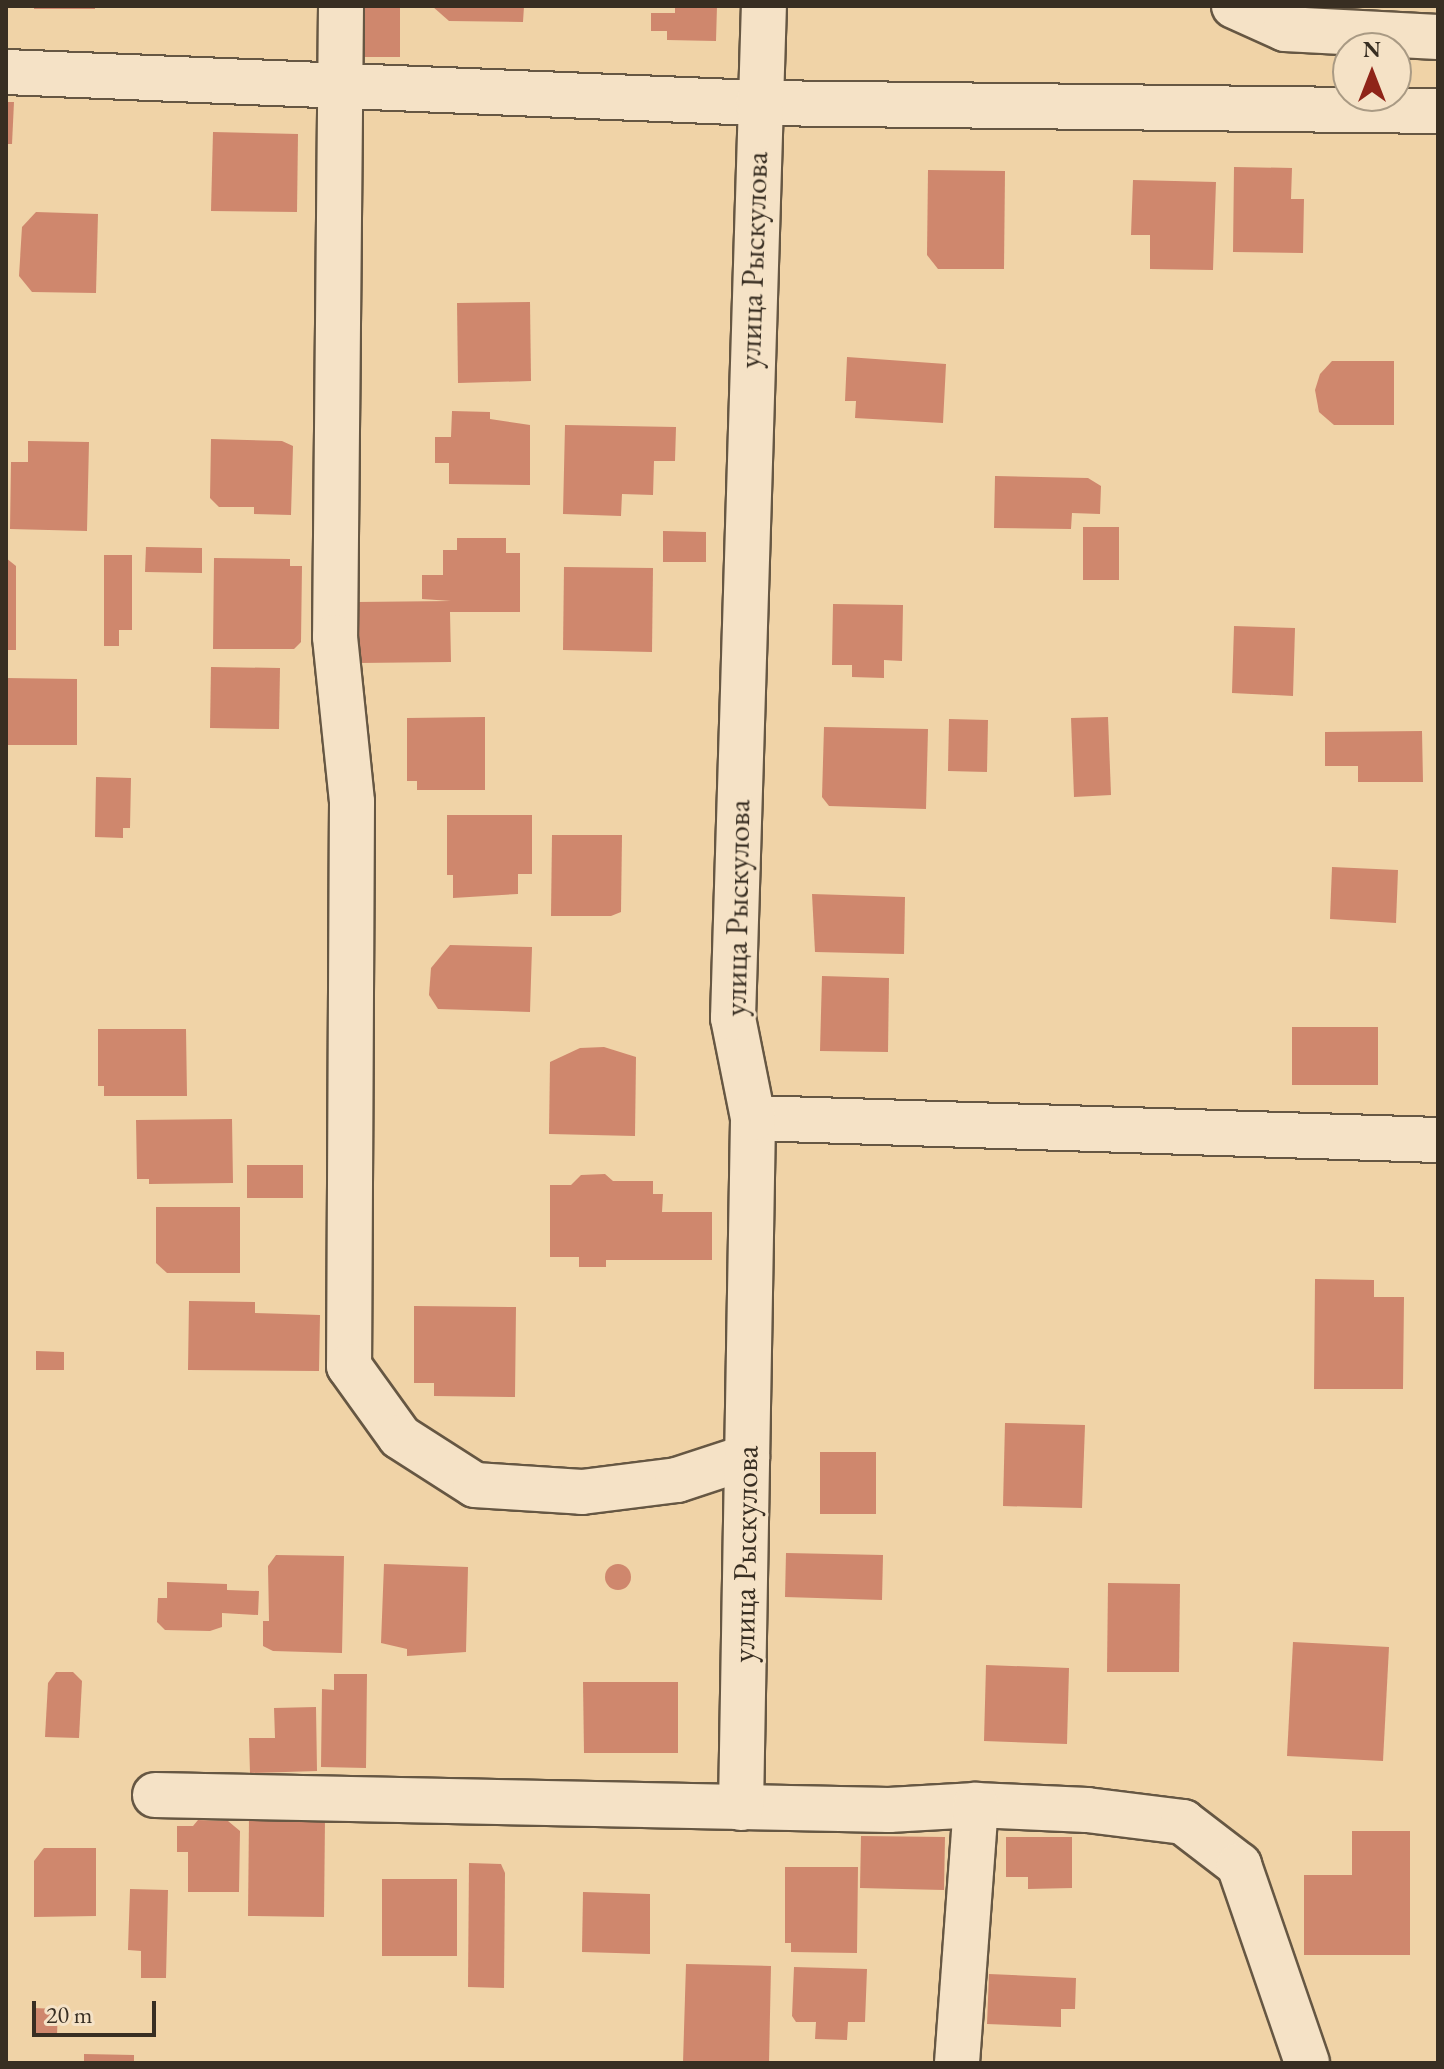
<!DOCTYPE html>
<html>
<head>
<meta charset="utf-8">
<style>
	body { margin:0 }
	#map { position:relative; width:1444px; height:2069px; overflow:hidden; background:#f0d3a7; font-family:"EB Garamond",serif }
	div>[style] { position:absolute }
	.building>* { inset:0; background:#cf876d }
	.round { border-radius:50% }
	.roads { filter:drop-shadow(2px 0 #665743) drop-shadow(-2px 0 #665743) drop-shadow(0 2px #665743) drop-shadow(0 -2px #665743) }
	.minor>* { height:44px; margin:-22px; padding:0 22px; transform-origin:22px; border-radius:22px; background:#f5e2c6 }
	span { translate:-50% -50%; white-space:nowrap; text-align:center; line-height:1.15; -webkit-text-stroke:6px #f5e2c6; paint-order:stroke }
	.street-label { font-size:32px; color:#382e22 }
	.frame { position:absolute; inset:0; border:8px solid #382e22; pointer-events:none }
	.north { position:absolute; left:1332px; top:32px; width:80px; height:80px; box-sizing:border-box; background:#f5e2c6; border:2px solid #a99a84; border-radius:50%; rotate:0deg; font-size:22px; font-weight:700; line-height:32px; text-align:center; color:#382e22 }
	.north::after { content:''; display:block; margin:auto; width:28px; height:36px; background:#8f2418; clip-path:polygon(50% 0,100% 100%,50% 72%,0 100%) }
	.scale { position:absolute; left:32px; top:2001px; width:124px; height:36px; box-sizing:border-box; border:4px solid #382e22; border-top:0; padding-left:10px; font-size:24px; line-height:28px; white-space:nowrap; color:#382e22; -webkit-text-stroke:6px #f5e2c6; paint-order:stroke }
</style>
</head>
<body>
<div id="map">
	<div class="building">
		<i style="clip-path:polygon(34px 6px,95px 6px,95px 9px,34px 9px)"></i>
		<i style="clip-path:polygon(361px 6px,400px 6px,400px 57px,361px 57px)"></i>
		<i style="clip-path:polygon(432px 6px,524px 6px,523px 22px,449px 21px)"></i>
		<i style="clip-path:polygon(675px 6px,717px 6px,716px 41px,667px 40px,667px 31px,651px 31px,651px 13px,675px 13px)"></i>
		<i style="clip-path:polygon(6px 102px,14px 102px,12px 144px,6px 144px)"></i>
		<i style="clip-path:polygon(213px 132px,298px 134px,297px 212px,211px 211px)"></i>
		<i style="clip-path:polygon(1234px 167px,1292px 168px,1291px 199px,1304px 199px,1303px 253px,1233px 252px)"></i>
		<i style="clip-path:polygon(928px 170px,1005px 171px,1004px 269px,938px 269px,927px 255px)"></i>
		<i style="clip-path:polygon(1133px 180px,1216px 182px,1213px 270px,1150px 269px,1150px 235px,1131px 235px)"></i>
		<i style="clip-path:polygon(36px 212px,98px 214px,96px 293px,32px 292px,19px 276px,22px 227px)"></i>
		<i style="clip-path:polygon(530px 302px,531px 381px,458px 383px,457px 303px)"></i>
		<i style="clip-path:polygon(847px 357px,946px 364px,943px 423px,855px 418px,856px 401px,845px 401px)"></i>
		<i style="clip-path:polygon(1332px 361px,1394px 361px,1394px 425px,1334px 425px,1319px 412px,1315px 390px,1320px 374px)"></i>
		<i style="clip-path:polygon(452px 411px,490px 412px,490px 419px,530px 425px,530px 485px,449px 484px,449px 463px,435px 463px,435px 437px,451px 437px)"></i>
		<i style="clip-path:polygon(565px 425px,676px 427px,675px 461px,654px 461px,653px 495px,622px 494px,621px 516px,563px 514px)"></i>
		<i style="clip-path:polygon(211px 439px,282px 441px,293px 446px,291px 515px,254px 514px,254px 507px,219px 507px,210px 498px)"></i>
		<i style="clip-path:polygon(28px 441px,89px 442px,87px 531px,10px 529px,11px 462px,28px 462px)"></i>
		<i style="clip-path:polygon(995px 476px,1088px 478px,1101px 486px,1100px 514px,1072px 513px,1071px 529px,994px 528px)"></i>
		<i style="clip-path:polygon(1083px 527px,1119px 527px,1119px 580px,1083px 580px)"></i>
		<i style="clip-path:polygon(663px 531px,706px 532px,706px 562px,663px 562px)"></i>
		<i style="clip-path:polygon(457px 538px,506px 538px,506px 553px,520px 553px,520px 612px,450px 612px,451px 662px,358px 663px,357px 602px,451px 601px,422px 599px,422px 575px,443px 575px,443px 550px,457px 550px)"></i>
		<i style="clip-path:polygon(146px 547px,202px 548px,202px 573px,145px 572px)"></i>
		<i style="clip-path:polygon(104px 555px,132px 555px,132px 630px,119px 630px,119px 646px,104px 646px)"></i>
		<i style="clip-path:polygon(6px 558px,16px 566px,16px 650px,6px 650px)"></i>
		<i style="clip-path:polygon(214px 558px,290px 559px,290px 566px,302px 566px,301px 642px,294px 649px,213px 649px)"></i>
		<i style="clip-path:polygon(564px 567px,653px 568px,652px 652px,563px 650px)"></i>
		<i style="clip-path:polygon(833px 604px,903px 605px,902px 661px,884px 660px,884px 678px,852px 677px,852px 665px,832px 665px)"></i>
		<i style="clip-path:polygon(1234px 626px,1295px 628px,1293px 696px,1232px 693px)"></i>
		<i style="clip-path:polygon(211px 667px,280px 668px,279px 729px,210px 728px)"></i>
		<i style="clip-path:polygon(6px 678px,77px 679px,77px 745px,6px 745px)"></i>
		<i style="clip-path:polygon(485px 717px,485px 790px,417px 790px,417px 781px,407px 781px,407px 718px)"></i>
		<i style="clip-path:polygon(1108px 717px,1111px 795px,1074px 797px,1071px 718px)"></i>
		<i style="clip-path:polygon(949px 719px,988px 720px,987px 772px,948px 771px)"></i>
		<i style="clip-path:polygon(824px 727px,928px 729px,926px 809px,829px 806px,822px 797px)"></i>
		<i style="clip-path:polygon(1422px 731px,1423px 782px,1358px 782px,1358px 766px,1325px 766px,1325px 732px)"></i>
		<i style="clip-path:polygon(96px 777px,131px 778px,130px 828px,123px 828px,123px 838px,95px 837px)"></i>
		<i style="clip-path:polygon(447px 815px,532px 815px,532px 874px,518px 874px,518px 894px,453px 898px,453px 875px,447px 875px)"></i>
		<i style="clip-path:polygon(552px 835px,622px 835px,621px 912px,611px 916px,551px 916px)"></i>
		<i style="clip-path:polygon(1332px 867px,1398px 870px,1396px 923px,1330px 919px)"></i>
		<i style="clip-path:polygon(812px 894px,905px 897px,904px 954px,815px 952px)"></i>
		<i style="clip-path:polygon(450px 945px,532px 947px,530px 1012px,438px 1009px,429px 995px,431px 968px)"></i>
		<i style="clip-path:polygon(822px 976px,889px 978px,888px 1052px,820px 1051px)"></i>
		<i style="clip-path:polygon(1292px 1027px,1378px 1027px,1378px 1085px,1292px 1085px)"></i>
		<i style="clip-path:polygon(98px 1029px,186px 1029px,187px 1096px,104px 1096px,104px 1086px,98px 1086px)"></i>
		<i style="clip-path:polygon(604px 1047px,636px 1057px,635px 1136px,549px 1134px,550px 1062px,580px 1048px)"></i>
		<i style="clip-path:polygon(232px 1119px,233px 1183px,149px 1184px,149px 1179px,137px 1179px,136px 1120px)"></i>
		<i style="clip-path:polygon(247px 1165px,303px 1165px,303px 1198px,247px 1198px)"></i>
		<i style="clip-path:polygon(605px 1174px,613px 1181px,653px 1181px,653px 1194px,663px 1194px,662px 1212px,712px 1212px,712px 1260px,606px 1260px,606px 1267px,579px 1267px,579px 1257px,550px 1257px,550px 1185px,571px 1185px,581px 1175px)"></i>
		<i style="clip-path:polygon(156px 1207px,240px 1207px,240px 1273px,167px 1273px,156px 1263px)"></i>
		<i style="clip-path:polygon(1315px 1279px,1374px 1280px,1374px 1297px,1404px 1297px,1403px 1389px,1314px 1389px)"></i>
		<i style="clip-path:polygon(189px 1301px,255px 1302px,255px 1313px,320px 1315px,319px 1371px,188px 1370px)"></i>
		<i style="clip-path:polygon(414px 1306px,516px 1307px,515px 1397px,434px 1396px,434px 1383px,414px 1383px)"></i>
		<i style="clip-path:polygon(36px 1351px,64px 1352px,64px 1370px,36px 1370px)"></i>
		<i style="clip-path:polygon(1005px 1423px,1085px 1425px,1082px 1508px,1003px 1506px)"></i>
		<i style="clip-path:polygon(820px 1452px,876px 1452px,876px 1514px,820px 1514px)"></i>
		<i style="clip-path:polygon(786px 1553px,883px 1555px,882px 1600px,785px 1597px)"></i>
		<i style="clip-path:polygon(276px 1555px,344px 1556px,342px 1653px,273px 1651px,263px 1646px,263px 1621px,269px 1621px,268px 1566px)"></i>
		<i class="round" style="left:605px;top:1564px;width:26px;height:26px"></i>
		<i style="clip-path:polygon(384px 1564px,468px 1567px,466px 1652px,407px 1656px,407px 1649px,381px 1643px)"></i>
		<i style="clip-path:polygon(167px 1582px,227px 1584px,227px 1590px,259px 1591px,258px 1615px,222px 1613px,222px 1627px,210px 1631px,165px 1630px,157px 1622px,158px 1598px,167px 1598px)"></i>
		<i style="clip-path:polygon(1108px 1583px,1180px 1584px,1179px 1672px,1107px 1672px)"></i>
		<i style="clip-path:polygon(1293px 1642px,1389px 1647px,1383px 1761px,1287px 1756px)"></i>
		<i style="clip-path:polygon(986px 1665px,1069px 1668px,1067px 1744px,984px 1741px)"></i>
		<i style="clip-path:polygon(56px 1672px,73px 1672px,82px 1681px,79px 1738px,45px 1737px,48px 1683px)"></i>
		<i style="clip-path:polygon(334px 1674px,367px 1674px,366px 1768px,321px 1767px,322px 1689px,334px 1690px)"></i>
		<i style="clip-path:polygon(583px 1682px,678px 1682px,678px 1753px,584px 1753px)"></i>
		<i style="clip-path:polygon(316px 1707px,317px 1771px,250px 1773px,249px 1738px,275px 1738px,274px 1708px)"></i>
		<i style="clip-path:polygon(249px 1817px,325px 1818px,324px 1917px,248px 1916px)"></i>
		<i style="clip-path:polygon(198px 1820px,228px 1821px,240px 1831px,239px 1892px,188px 1892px,188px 1852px,177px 1852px,177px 1826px,193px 1826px)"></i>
		<i style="clip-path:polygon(1352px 1831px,1410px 1831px,1410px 1955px,1304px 1955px,1304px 1875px,1352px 1875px)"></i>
		<i style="clip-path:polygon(861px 1836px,945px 1837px,944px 1890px,860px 1888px)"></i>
		<i style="clip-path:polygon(1006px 1837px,1072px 1837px,1072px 1888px,1028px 1889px,1028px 1877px,1006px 1877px)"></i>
		<i style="clip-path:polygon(44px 1848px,96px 1848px,96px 1916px,34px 1917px,34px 1861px)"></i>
		<i style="clip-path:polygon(469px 1863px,501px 1864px,505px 1873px,504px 1988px,468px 1987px)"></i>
		<i style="clip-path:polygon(785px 1867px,858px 1867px,857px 1953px,791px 1952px,791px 1943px,785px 1943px)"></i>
		<i style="clip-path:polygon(382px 1879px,457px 1879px,457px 1956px,382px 1956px)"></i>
		<i style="clip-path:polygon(130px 1889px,168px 1890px,166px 1978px,141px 1978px,141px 1951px,128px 1950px)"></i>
		<i style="clip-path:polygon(583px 1892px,650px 1894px,650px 1954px,582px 1952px)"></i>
		<i style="clip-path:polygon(686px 1964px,771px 1966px,769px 2063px,683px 2063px)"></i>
		<i style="clip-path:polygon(794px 1967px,867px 1969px,865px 2022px,848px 2022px,847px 2040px,815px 2039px,816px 2022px,796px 2022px,792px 2016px)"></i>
		<i style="clip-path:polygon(989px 1974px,1076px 1978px,1075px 2009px,1061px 2009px,1061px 2027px,987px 2024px)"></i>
		<i style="clip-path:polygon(33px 2008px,58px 2009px,57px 2035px,32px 2034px)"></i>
		<i style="clip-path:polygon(84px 2054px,134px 2055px,134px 2063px,84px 2063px)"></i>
	</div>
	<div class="roads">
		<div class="minor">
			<i style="left:341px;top:6px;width:631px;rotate:90.54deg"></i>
			<i style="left:335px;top:637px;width:166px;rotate:84.1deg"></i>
			<i style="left:352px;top:802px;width:564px;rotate:90.3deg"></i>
			<i style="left:349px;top:1366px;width:87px;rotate:54.3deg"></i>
			<i style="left:400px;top:1437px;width:89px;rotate:32.6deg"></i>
			<i style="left:475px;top:1485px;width:107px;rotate:3.7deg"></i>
			<i style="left:582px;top:1492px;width:96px;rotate:-7.2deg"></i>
			<i style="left:677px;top:1480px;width:74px;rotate:-18.2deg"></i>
			<i style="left:1234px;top:6px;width:56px;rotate:24.3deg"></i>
			<i style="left:1285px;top:29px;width:153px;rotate:3deg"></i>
			<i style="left:6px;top:72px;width:753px;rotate:2.36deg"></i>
			<i style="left:758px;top:103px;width:680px;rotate:0.67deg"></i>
			<i style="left:753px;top:1118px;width:685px;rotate:1.84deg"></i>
			<i style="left:155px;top:1795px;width:734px;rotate:1.17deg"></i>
			<i style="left:889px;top:1810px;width:87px;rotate:-3.3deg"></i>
			<i style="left:976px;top:1805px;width:111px;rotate:2.6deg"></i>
			<i style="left:1087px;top:1810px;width:97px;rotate:7.1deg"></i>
			<i style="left:1183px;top:1822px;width:71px;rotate:37.5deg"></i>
			<i style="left:1239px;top:1865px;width:209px;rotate:71deg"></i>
			<i style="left:741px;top:1808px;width:690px;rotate:-89deg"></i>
			<i style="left:753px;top:1118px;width:102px;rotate:-101.3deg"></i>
			<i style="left:733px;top:1018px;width:1012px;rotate:-88.25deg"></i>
			<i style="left:957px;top:2063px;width:259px;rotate:-85.8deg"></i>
		</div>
	</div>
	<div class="street-label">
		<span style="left:753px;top:260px;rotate:-88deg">улица Рыскулова</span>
		<span style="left:737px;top:908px;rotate:-89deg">улица Рыскулова</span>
		<span style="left:745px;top:1554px;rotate:-89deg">улица Рыскулова</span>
	</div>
	<div class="frame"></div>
	<div class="north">N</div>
	<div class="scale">20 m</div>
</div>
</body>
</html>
